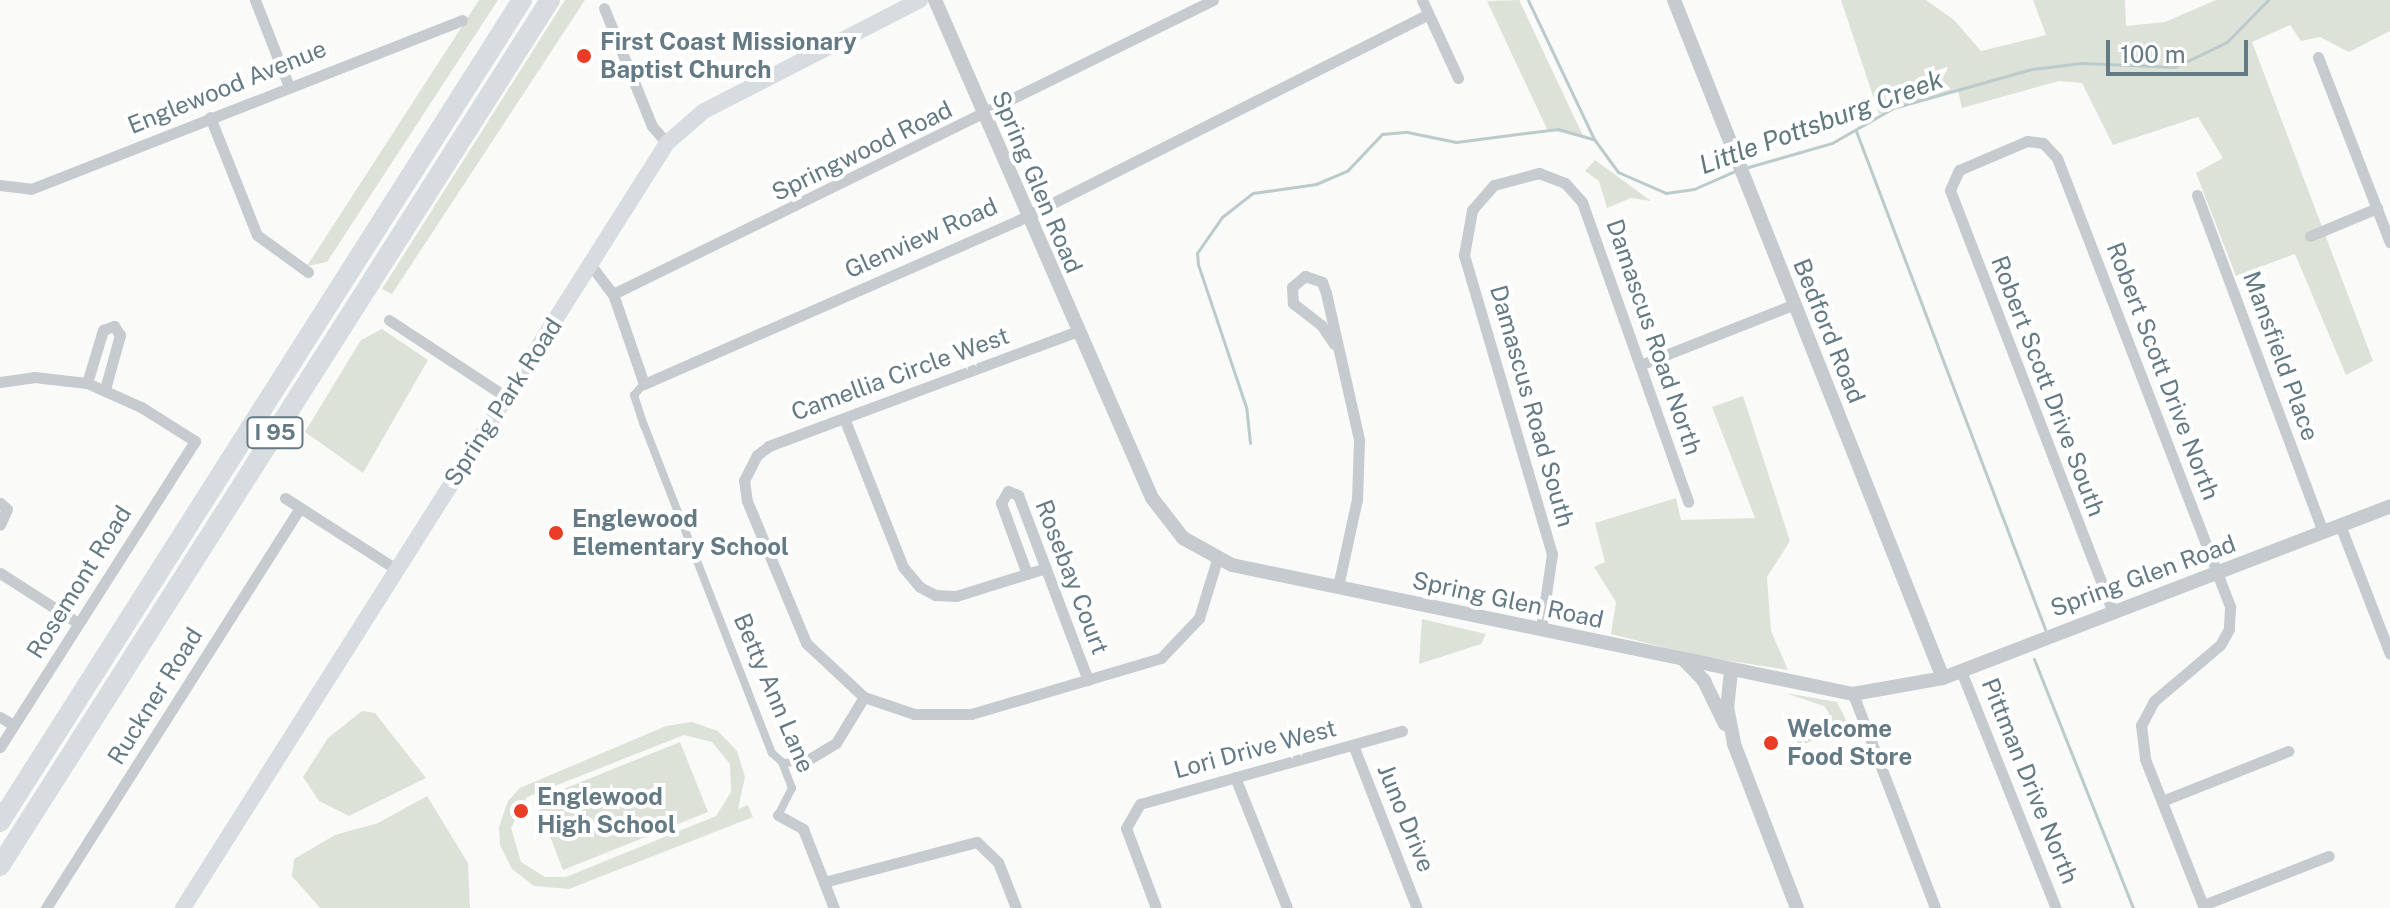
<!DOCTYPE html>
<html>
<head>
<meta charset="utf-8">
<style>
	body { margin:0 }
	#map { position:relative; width:2390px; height:908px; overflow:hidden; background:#fafaf8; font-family:"Public Sans",sans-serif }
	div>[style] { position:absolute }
	.green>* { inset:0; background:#dde2d8 }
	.stream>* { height:3px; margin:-1.5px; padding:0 1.5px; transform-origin:1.5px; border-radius:1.5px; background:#bbcbcc }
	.pedestrian>* { height:8px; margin:-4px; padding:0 4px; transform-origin:4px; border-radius:4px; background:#c5cbce }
	.minor>* { height:11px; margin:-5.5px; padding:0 5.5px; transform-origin:5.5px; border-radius:5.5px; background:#c5cbce }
	.tertiary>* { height:14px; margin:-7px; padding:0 7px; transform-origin:7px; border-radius:7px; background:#c5cbce }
	.secondary>* { height:16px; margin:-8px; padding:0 8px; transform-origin:8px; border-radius:8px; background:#d6dcdf }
	.motorway>* { height:20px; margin:-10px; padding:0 10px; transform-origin:10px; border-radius:10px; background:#d6dcdf }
	.dots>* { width:22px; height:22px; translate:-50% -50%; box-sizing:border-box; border:4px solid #fff; border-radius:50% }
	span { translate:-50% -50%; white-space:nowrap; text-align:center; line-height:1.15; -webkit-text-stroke:8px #fff; paint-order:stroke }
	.shield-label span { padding:2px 6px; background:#fff; border:2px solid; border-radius:6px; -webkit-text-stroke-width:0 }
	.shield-label { font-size:22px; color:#647a84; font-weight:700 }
	.poi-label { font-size:24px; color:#647a84; font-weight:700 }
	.left { translate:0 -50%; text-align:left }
	.street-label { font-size:24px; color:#647a84 }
	.water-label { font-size:26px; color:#5e787d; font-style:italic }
	.scale { position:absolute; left:2106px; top:40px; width:142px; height:36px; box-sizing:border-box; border:4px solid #647a84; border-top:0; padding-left:10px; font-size:24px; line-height:28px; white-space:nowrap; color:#647a84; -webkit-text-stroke:6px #fff; paint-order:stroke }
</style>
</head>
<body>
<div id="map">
	<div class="green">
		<i style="clip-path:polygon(479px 0,498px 0,327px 262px,307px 266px)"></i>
		<i style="clip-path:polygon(565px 0,585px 0,392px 294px,382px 289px)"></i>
		<i style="clip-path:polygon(1520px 0,1520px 2px,1584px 138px,1547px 129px,1487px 1px)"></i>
		<i style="clip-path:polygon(1841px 0,1926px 0,1954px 20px,1981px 51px,2046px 35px,2033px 0,2125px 0,2126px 26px,2165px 22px,2216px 0,2390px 0,2390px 31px,2349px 52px,2320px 37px,2301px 41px,2290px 25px,2252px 42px,2373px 361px,2346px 375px,2295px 254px,2236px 276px,2196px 173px,2223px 158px,2198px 117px,2113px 145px,2082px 83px,2059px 81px,1962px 108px,1958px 90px,1879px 114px)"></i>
		<i style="clip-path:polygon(1595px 160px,1651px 201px,1631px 198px,1607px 208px,1599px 181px,1585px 171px)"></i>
		<i style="clip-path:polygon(382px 329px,428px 360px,363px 473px,305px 432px,361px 340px)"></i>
		<i style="clip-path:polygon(1743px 396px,1790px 541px,1767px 577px,1771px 631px,1788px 670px,1699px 656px,1611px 634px,1616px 602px,1594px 567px,1605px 562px,1595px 523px,1676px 498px,1681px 520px,1755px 518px,1712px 407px)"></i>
		<i style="clip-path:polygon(1422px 619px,1486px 634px,1481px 644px,1419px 664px)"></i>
		<i style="clip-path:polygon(1785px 693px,1837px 702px,1849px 726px,1799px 746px,1795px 737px,1827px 725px,1829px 713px,1824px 706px)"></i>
		<i style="clip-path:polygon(362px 711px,375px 713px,426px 778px,349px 816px,319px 801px,303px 777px,328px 738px)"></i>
		<i style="clip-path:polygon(evenodd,692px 722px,718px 731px,737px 751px,745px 777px,738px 809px,748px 805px,753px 817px,569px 889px,534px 886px,512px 869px,500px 845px,499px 827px,508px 801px,520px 788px,666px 726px,692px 722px,684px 735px,712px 742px,730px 764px,731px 792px,716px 816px,566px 877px,545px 877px,521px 862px,511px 828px,527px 797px,684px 735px)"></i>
		<i style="clip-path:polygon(680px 742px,708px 812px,563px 870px,536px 800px)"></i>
		<i style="clip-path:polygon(427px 796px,468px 863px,470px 908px,320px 908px,292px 876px,294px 859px,335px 835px,378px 823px)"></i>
	</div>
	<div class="stream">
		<i style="left:1528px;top:0;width:154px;rotate:64.6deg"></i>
		<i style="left:1594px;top:139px;width:41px;rotate:54deg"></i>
		<i style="left:1618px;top:172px;width:52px;rotate:23.6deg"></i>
		<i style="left:1666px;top:193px;width:28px;rotate:-8deg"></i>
		<i style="left:1694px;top:189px;width:47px;rotate:-23.8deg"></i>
		<i style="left:1856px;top:131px;width:533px;rotate:69.22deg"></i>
		<i style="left:1745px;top:168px;width:91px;rotate:-16deg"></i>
		<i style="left:1832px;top:143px;width:70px;rotate:-29.8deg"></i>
		<i style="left:1893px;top:108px;width:144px;rotate:-15.7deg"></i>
		<i style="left:2032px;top:69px;width:50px;rotate:-6.8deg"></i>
		<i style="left:2082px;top:63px;width:93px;rotate:2.5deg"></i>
		<i style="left:2175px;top:67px;width:58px;rotate:-25.7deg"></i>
		<i style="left:2227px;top:42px;width:59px;rotate:-45.7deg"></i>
		<i style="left:1250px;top:443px;width:36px;rotate:-96deg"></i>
		<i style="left:1246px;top:407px;width:151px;rotate:-108.6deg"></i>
		<i style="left:1198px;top:264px;width:11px;rotate:-95deg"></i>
		<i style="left:1197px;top:253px;width:44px;rotate:-55.2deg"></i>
		<i style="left:1222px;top:217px;width:39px;rotate:-38deg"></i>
		<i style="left:1253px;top:193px;width:64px;rotate:-8.1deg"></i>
		<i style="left:1316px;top:184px;width:34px;rotate:-23deg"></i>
		<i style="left:1347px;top:171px;width:51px;rotate:-46.6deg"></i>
		<i style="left:1382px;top:134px;width:25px;rotate:-5deg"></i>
		<i style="left:1407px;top:132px;width:50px;rotate:11.5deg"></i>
		<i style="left:1456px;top:142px;width:103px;rotate:-7.3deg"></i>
		<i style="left:1558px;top:129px;width:37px;rotate:16deg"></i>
		<i style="left:2034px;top:659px;width:268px;rotate:68.3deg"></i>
	</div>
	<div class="pedestrian">
		<i style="left:644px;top:384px;width:15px;rotate:132deg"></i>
		<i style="left:634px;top:395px;width:32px;rotate:72deg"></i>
		<i style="left:644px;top:425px;width:352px;rotate:68.7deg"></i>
		<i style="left:772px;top:753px;width:13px;rotate:42deg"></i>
		<i style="left:782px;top:762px;width:28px;rotate:69deg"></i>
		<i style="left:792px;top:788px;width:30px;rotate:117deg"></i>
		<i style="left:783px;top:763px;width:23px;rotate:-5deg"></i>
	</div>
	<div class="minor">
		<i style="left:255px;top:0;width:90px;rotate:68.6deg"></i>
		<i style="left:1422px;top:0;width:86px;rotate:65.2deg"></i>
		<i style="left:604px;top:8px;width:127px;rotate:67.9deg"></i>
		<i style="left:652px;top:126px;width:23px;rotate:49deg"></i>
		<i style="left:2318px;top:57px;width:199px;rotate:68.8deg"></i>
		<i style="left:210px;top:117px;width:127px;rotate:68.3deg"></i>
		<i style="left:257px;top:235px;width:63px;rotate:36deg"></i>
		<i style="left:0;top:185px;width:31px;rotate:7deg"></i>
		<i style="left:31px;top:189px;width:463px;rotate:-21.4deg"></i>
		<i style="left:2197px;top:195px;width:360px;rotate:69.5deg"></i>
		<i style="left:2310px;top:236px;width:73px;rotate:-22.7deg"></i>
		<i style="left:590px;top:264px;width:38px;rotate:53deg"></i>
		<i style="left:613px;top:294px;width:95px;rotate:71deg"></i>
		<i style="left:644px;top:384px;width:407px;rotate:-23.6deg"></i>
		<i style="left:1017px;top:221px;width:458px;rotate:-26.7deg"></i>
		<i style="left:613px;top:294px;width:668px;rotate:-26.1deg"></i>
		<i style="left:389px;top:320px;width:140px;rotate:33.3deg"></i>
		<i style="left:1078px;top:331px;width:330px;rotate:159.6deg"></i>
		<i style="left:769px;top:446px;width:15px;rotate:143deg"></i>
		<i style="left:757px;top:455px;width:28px;rotate:117deg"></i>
		<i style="left:744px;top:480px;width:21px;rotate:82deg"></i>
		<i style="left:747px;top:501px;width:154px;rotate:67.4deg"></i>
		<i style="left:806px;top:643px;width:79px;rotate:43deg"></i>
		<i style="left:864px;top:697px;width:53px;rotate:18.8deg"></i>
		<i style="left:914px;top:714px;width:57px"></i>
		<i style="left:971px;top:714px;width:198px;rotate:-16.4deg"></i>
		<i style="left:1161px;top:658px;width:55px;rotate:-46.5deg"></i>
		<i style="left:1199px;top:618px;width:61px;rotate:-72.8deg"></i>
		<i style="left:1334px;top:344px;width:23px;rotate:-124deg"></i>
		<i style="left:1321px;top:325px;width:36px;rotate:-142deg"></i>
		<i style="left:1293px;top:303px;width:16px;rotate:-94deg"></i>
		<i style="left:1292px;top:287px;width:17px;rotate:-40deg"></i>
		<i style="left:1305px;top:276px;width:18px;rotate:19deg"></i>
		<i style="left:1322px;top:282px;width:12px;rotate:70deg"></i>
		<i style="left:1326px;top:293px;width:151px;rotate:77.3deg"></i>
		<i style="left:1359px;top:440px;width:59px;rotate:91.9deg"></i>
		<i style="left:1357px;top:499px;width:89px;rotate:102.3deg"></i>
		<i style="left:1640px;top:365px;width:167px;rotate:-21.5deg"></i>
		<i style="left:0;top:382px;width:34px;rotate:-8deg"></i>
		<i style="left:34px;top:377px;width:53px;rotate:6.5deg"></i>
		<i style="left:87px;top:383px;width:59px;rotate:24deg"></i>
		<i style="left:141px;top:407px;width:64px;rotate:32.2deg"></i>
		<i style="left:195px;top:441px;width:363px;rotate:122.5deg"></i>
		<i style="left:87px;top:383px;width:55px;rotate:-73.2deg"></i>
		<i style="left:103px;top:330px;width:12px;rotate:-20deg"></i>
		<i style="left:114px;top:326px;width:11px;rotate:56deg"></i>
		<i style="left:120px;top:335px;width:56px;rotate:105.5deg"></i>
		<i style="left:844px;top:418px;width:160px;rotate:68.4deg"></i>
		<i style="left:903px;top:567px;width:26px;rotate:50deg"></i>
		<i style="left:920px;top:587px;width:17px;rotate:28deg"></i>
		<i style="left:935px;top:595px;width:21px;rotate:3deg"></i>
		<i style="left:956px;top:596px;width:94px;rotate:-17.3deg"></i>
		<i style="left:285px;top:498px;width:132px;rotate:32.6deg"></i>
		<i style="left:0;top:503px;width:9px;rotate:41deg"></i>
		<i style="left:7px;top:509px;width:17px;rotate:114deg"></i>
		<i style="left:2340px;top:525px;width:138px;rotate:68.8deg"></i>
		<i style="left:0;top:573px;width:93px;rotate:32.7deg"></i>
		<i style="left:1027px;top:574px;width:76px;rotate:-110.1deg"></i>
		<i style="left:1001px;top:503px;width:14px;rotate:-60deg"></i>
		<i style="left:1008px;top:491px;width:11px;rotate:22deg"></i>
		<i style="left:1018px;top:495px;width:198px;rotate:69.3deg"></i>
		<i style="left:2112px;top:610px;width:450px;rotate:-111.1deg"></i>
		<i style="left:1950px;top:190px;width:22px;rotate:-66deg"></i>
		<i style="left:1959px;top:170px;width:74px;rotate:-23.1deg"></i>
		<i style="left:2027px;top:141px;width:16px;rotate:7deg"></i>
		<i style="left:2043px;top:143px;width:21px;rotate:47deg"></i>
		<i style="left:2057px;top:158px;width:481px;rotate:68.9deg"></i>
		<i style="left:2230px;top:607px;width:22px;rotate:93deg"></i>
		<i style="left:2229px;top:629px;width:18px;rotate:119deg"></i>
		<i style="left:2220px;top:645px;width:87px;rotate:139.7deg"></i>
		<i style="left:2154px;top:701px;width:27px;rotate:118deg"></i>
		<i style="left:2141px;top:725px;width:34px;rotate:83deg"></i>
		<i style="left:2145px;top:759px;width:160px;rotate:68.4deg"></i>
		<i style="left:1541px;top:629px;width:76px;rotate:-81.7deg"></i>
		<i style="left:1552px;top:554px;width:312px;rotate:-106.4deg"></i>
		<i style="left:1464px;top:255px;width:46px;rotate:-79.9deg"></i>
		<i style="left:1472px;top:210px;width:33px;rotate:-49deg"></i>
		<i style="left:1494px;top:185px;width:47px;rotate:-14.9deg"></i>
		<i style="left:1539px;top:173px;width:28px;rotate:21deg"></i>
		<i style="left:1565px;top:183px;width:25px;rotate:48deg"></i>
		<i style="left:1582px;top:202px;width:318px;rotate:70.5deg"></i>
		<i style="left:1961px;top:671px;width:255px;rotate:68.2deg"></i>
		<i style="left:1853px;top:694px;width:229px;rotate:69deg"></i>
		<i style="left:0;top:717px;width:16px;rotate:30deg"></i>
		<i style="left:1353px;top:745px;width:175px;rotate:68.6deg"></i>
		<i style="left:806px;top:761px;width:35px;rotate:-31deg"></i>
		<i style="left:836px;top:743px;width:54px;rotate:-58.7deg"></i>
		<i style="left:1235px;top:777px;width:141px;rotate:68.3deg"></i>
		<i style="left:2162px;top:801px;width:136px;rotate:-21.6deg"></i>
		<i style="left:778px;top:815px;width:29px;rotate:29deg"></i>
		<i style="left:803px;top:829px;width:85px;rotate:68.6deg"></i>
		<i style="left:824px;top:882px;width:158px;rotate:-14.7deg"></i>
		<i style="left:977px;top:842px;width:29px;rotate:44deg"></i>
		<i style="left:998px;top:862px;width:49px;rotate:68.6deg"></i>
		<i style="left:2203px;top:905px;width:135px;rotate:-21.3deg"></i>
		<i style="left:46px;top:908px;width:474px;rotate:-57.6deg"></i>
		<i style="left:1156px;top:908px;width:85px;rotate:-110.6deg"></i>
		<i style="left:1126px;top:828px;width:28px;rotate:-60deg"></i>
		<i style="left:1140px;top:804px;width:272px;rotate:-15.6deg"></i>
	</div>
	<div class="tertiary">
		<i style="left:935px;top:0;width:543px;rotate:66.46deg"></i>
		<i style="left:1152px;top:498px;width:51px;rotate:52.2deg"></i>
		<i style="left:1183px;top:538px;width:56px;rotate:28.9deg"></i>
		<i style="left:1232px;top:565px;width:634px;rotate:11.74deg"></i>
		<i style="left:1853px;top:694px;width:91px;rotate:-10.1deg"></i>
		<i style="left:1943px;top:678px;width:479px;rotate:-21deg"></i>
		<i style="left:1674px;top:0;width:729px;rotate:68.36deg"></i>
		<i style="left:1685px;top:661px;width:28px;rotate:46deg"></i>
		<i style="left:1704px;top:681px;width:48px;rotate:64deg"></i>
		<i style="left:1731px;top:671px;width:36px;rotate:96deg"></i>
		<i style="left:1727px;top:707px;width:38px;rotate:79deg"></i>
		<i style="left:1734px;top:744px;width:176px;rotate:69deg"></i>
	</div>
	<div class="secondary">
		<i style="left:183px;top:908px;width:905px;rotate:-57.68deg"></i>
		<i style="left:667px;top:143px;width:49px;rotate:-40.9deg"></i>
		<i style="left:704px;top:111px;width:243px;rotate:-27.2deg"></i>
	</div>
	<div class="motorway">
		<i style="left:0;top:822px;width:974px;rotate:-57.58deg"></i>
		<i style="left:0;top:866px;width:1026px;rotate:-57.58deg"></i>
	</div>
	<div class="dots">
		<i style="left:584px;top:56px;background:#ea3c27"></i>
		<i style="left:556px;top:533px;background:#ea3c27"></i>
		<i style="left:1771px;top:743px;background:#ea3c27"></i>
		<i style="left:521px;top:811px;background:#ea3c27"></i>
	</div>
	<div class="shield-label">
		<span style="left:275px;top:433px">I 95</span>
	</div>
	<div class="poi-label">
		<span class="left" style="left:600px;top:56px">First Coast Missionary<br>Baptist Church</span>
		<span class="left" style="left:572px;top:533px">Englewood<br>Elementary School</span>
		<span class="left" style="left:1787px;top:743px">Welcome<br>Food Store</span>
		<span class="left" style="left:537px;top:811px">Englewood<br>High School</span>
	</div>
	<div class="street-label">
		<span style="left:227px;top:87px;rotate:-22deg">Englewood Avenue</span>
		<span style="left:862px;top:151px;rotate:-26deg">Springwood Road</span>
		<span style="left:1037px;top:182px;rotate:67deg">Spring Glen Road</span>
		<span style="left:921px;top:238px;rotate:-24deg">Glenview Road</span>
		<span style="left:1829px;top:331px;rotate:68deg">Bedford Road</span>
		<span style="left:1654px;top:337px;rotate:71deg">Damascus Road North</span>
		<span style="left:2281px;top:356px;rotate:70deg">Mansfield Place</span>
		<span style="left:2163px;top:371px;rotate:69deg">Robert Scott Drive North</span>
		<span style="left:900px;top:374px;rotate:-20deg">Camellia Circle West</span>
		<span style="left:2048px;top:386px;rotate:69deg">Robert Scott Drive South</span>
		<span style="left:503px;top:402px;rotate:-57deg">Spring Park Road</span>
		<span style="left:1532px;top:406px;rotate:74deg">Damascus Road South</span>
		<span style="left:2143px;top:576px;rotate:-20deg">Spring Glen Road</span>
		<span style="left:1072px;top:577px;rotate:69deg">Rosebay Court</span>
		<span style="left:79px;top:582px;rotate:-58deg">Rosemont Road</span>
		<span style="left:1508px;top:600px;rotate:12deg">Spring Glen Road</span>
		<span style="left:774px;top:693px;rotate:67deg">Betty Ann Lane</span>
		<span style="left:155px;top:696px;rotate:-58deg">Ruckner Road</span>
		<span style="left:1255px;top:749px;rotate:-15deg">Lori Drive West</span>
		<span style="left:2030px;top:781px;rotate:68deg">Pittman Drive North</span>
		<span style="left:1406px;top:818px;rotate:68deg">Juno Drive</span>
	</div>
	<div class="water-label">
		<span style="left:1821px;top:122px;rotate:-20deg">Little Pottsburg Creek</span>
	</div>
	<div class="scale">100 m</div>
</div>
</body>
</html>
